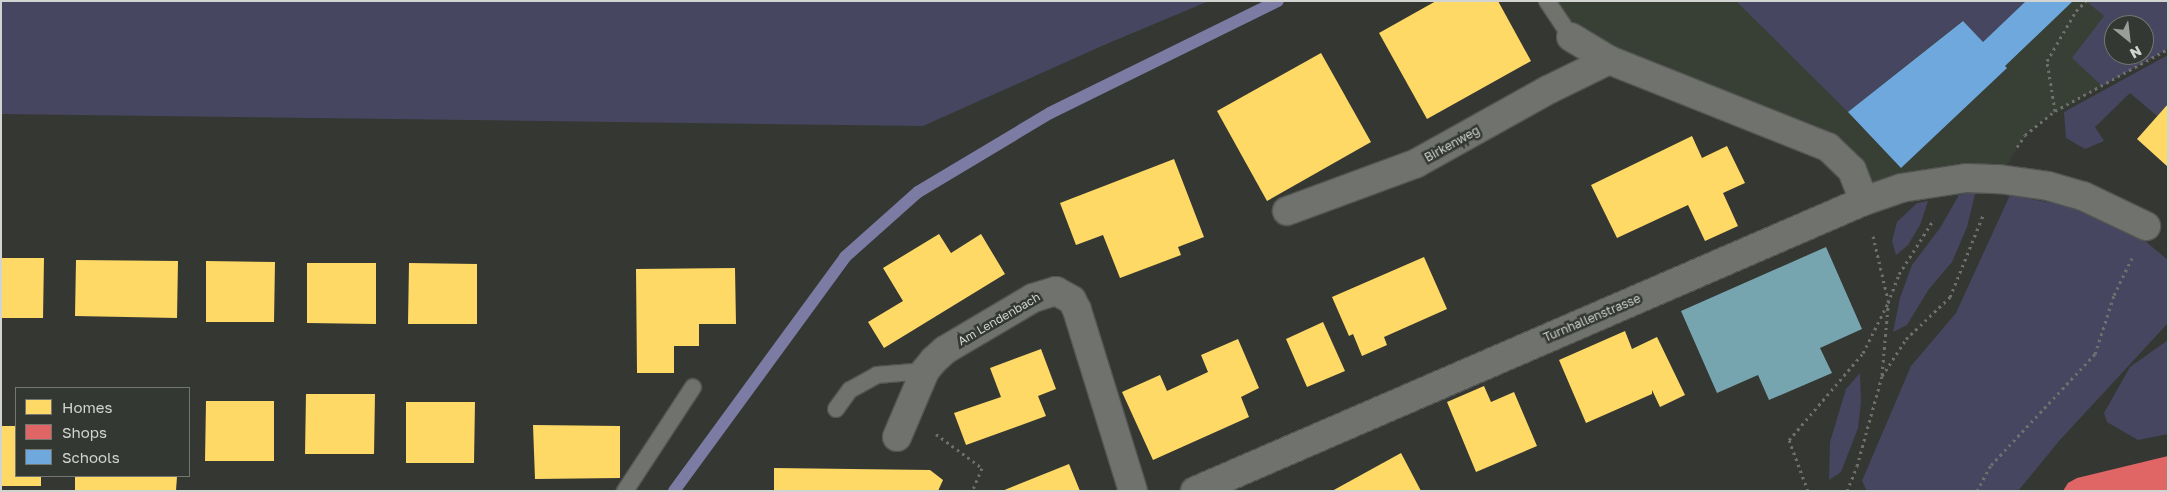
<!DOCTYPE html>
<html>
<head>
<meta charset="utf-8">
<style>
	body { margin:0 }
	#map { position:relative; width:2169px; height:492px; overflow:hidden; background:#353733; font-family:"Golos Text",sans-serif }
	div>[style] { position:absolute }
	.built>* { inset:0; background:#383f35 }
	.green>* { inset:0; background:#474660 }
	.homes>* { inset:0; background:#ffd966 }
	.shops>* { inset:0; background:#e06666 }
	.schools>* { inset:0; background:#6fa8dc }
	.public>* { inset:0; background:#76a5af }
	.stream>* { height:12px; margin:-6px; padding:0 6px; transform-origin:6px; border-radius:6px; background:#7c7ba3 }
	.path>* { height:3px; margin-top:-1.5px; transform-origin:0; background:repeating-linear-gradient(90deg,#6f706e 0 2.5px,transparent 0 6.5px) }
	.roads { filter:drop-shadow(1px 0 #535552) drop-shadow(-1px 0 #535552) drop-shadow(0 1px #535552) drop-shadow(0 -1px #535552) }
	.lane>* { height:16px; margin:-8px; padding:0 8px; transform-origin:8px; border-radius:8px; background:#70726e }
	.street>* { height:28px; margin:-14px; padding:0 14px; transform-origin:14px; border-radius:14px; background:#70726e }
	span { translate:-50% -50%; white-space:nowrap; text-align:center; line-height:1.15; -webkit-text-stroke:5px #343832; paint-order:stroke }
	.street-label { font-size:12px; color:#d1d4d0 }
	.frame { position:absolute; inset:0; border:2px solid #d1d4d0; pointer-events:none }
	.legend { position:absolute; left:15px; top:387px; width:175px; height:90px; box-sizing:border-box; background:#343832; border:1px solid #737671; margin:0; padding:6px 9px; list-style:none; font-size:15px; color:#d1d4d0 }
	.legend li { display:flex; align-items:center; gap:10px; height:25px }
	.legend b { width:25px; border:1px solid #737671 }
	.north { position:absolute; left:2104px; top:15px; width:50px; height:50px; box-sizing:border-box; background:#343832; border:1px solid #737671; border-radius:50%; rotate:151deg; font-size:14px; font-weight:700; line-height:20px; text-align:center; color:#d1d4d0 }
	.north::after { content:''; display:block; margin:auto; width:18px; height:22px; background:#9a9d99; clip-path:polygon(50% 0,100% 100%,50% 72%,0 100%) }
</style>
</head>
<body>
<div id="map">
	<div class="built">
		<i style="clip-path:polygon(evenodd,1547px 1px,2168px 1px,2168px 49px,2038px 123px,2025px 135px,1999px 179px,1864px 201px,1852px 170px,1609px 60px,1547px 1px,2114px 25px,2144px 25px,2144px 55px,2114px 55px,2114px 25px)"></i>
	</div>
	<div class="green">
		<i style="clip-path:polygon(1px 1px,1209px 1px,1104px 45px,923px 126px,1px 114px)"></i>
		<i style="clip-path:polygon(1736px 1px,2026px 1px,1983px 42px,1962px 21px,1848px 112px)"></i>
		<i style="clip-path:polygon(evenodd,2086px 1px,2168px 1px,2168px 49px,2102px 86px,2072px 58px,2104px 16px,2086px 1px,2114px 25px,2144px 25px,2144px 55px,2114px 55px,2114px 25px)"></i>
		<i style="clip-path:polygon(2168px 55px,2168px 104px,2157px 116px,2130px 93px,2095px 127px,2104px 141px,2085px 149px,2066px 138px,2064px 112px)"></i>
		<i style="clip-path:polygon(1976px 190px,1967px 227px,1952px 262px,1929px 289px,1907px 325px,1893px 332px,1900px 298px,1912px 265px,1940px 228px,1959px 195px)"></i>
		<i style="clip-path:polygon(2010px 195px,2074px 207px,2135px 233px,2168px 260px,2168px 323px,2059px 441px,2018px 491px,1867px 491px,1862px 481px,1911px 366px,1956px 313px)"></i>
		<i style="clip-path:polygon(1928px 201px,1920px 225px,1908px 245px,1896px 255px,1892px 241px,1897px 222px,1917px 203px)"></i>
		<i style="clip-path:polygon(2168px 340px,2168px 434px,2138px 440px,2107px 422px,2104px 413px,2130px 367px)"></i>
		<i style="clip-path:polygon(1860px 373px,1861px 402px,1858px 428px,1841px 472px,1829px 480px,1830px 442px,1846px 389px)"></i>
	</div>
	<div class="homes">
		<i style="clip-path:polygon(1436px 1px,1498px 1px,1531px 61px,1427px 119px,1379px 33px)"></i>
		<i style="clip-path:polygon(1321px 53px,1371px 142px,1267px 201px,1217px 111px)"></i>
		<i style="clip-path:polygon(2168px 104px,2168px 167px,2137px 139px)"></i>
		<i style="clip-path:polygon(1692px 136px,1702px 158px,1727px 146px,1745px 183px,1723px 193px,1738px 226px,1705px 241px,1688px 205px,1617px 238px,1591px 185px)"></i>
		<i style="clip-path:polygon(1174px 159px,1204px 237px,1178px 247px,1181px 255px,1120px 278px,1103px 235px,1076px 245px,1060px 203px)"></i>
		<i style="clip-path:polygon(939px 234px,951px 253px,981px 234px,1005px 274px,884px 348px,868px 322px,903px 301px,883px 268px)"></i>
		<i style="clip-path:polygon(1424px 257px,1447px 309px,1384px 337px,1387px 345px,1362px 356px,1353px 334px,1349px 336px,1332px 297px)"></i>
		<i style="clip-path:polygon(1px 258px,44px 258px,43px 318px,1px 318px)"></i>
		<i style="clip-path:polygon(76px 260px,178px 261px,177px 318px,75px 316px)"></i>
		<i style="clip-path:polygon(206px 261px,275px 262px,274px 322px,206px 322px)"></i>
		<i style="clip-path:polygon(307px 263px,376px 263px,376px 324px,307px 323px)"></i>
		<i style="clip-path:polygon(409px 263px,477px 264px,477px 324px,408px 324px)"></i>
		<i style="clip-path:polygon(735px 268px,736px 324px,699px 324px,699px 346px,674px 346px,674px 373px,637px 373px,636px 269px)"></i>
		<i style="clip-path:polygon(1323px 322px,1345px 371px,1307px 387px,1286px 339px)"></i>
		<i style="clip-path:polygon(1625px 331px,1632px 349px,1657px 337px,1685px 395px,1660px 407px,1652px 390px,1652px 394px,1586px 423px,1559px 360px)"></i>
		<i style="clip-path:polygon(1238px 339px,1259px 388px,1241px 397px,1249px 417px,1153px 460px,1122px 392px,1160px 375px,1167px 391px,1208px 372px,1201px 355px)"></i>
		<i style="clip-path:polygon(1041px 349px,1056px 389px,1038px 396px,1046px 416px,966px 445px,954px 413px,1001px 397px,990px 368px)"></i>
		<i style="clip-path:polygon(1484px 386px,1491px 402px,1514px 392px,1537px 446px,1476px 472px,1447px 402px)"></i>
		<i style="clip-path:polygon(306px 394px,375px 394px,374px 454px,305px 454px)"></i>
		<i style="clip-path:polygon(206px 401px,274px 401px,274px 461px,205px 461px)"></i>
		<i style="clip-path:polygon(406px 402px,475px 402px,474px 463px,406px 463px)"></i>
		<i style="clip-path:polygon(533px 425px,620px 426px,620px 478px,535px 479px)"></i>
		<i style="clip-path:polygon(1px 426px,16px 426px,16px 476px,41px 476px,41px 486px,1px 486px)"></i>
		<i style="clip-path:polygon(1401px 453px,1421px 491px,1332px 491px)"></i>
		<i style="clip-path:polygon(1069px 464px,1080px 491px,1002px 491px)"></i>
		<i style="clip-path:polygon(774px 468px,930px 470px,943px 480px,938px 491px,774px 491px)"></i>
		<i style="clip-path:polygon(75px 476px,177px 476px,176px 491px,75px 491px)"></i>
	</div>
	<div class="shops">
		<i style="clip-path:polygon(2168px 456px,2168px 491px,2063px 491px,2068px 483px,2077px 478px)"></i>
	</div>
	<div class="schools">
		<i style="clip-path:polygon(2026px 1px,2073px 1px,2005px 66px,2007px 68px,1901px 168px,1848px 112px,1963px 21px,1983px 42px)"></i>
	</div>
	<div class="public">
		<i style="clip-path:polygon(1826px 247px,1862px 329px,1820px 348px,1832px 373px,1769px 400px,1758px 375px,1717px 393px,1681px 311px)"></i>
	</div>
	<div class="stream">
		<i style="left:674px;top:491px;width:290px;rotate:-53.8deg"></i>
		<i style="left:845px;top:257px;width:98px;rotate:-41.7deg"></i>
		<i style="left:918px;top:192px;width:154px;rotate:-30.9deg"></i>
		<i style="left:1050px;top:113px;width:254px;rotate:-26.2deg"></i>
	</div>
	<div class="path">
		<i style="left:2055px;top:111px;width:51px;rotate:-99.1deg"></i>
		<i style="left:2047px;top:61px;width:58px;rotate:-59.9deg"></i>
		<i style="left:2076px;top:11px;width:14px;rotate:-45deg"></i>
		<i style="left:2017px;top:147px;width:14px;rotate:-56deg"></i>
		<i style="left:2025px;top:135px;width:38px;rotate:-39deg"></i>
		<i style="left:2055px;top:111px;width:129px;rotate:-28.8deg"></i>
		<i style="left:1873px;top:236px;width:66px;rotate:76.8deg"></i>
		<i style="left:1882px;top:375px;width:69px;rotate:-85deg"></i>
		<i style="left:936px;top:434px;width:57px;rotate:36.5deg"></i>
		<i style="left:982px;top:468px;width:25px;rotate:113deg"></i>
		<i style="left:1808px;top:491px;width:54px;rotate:-110.4deg"></i>
		<i style="left:1789px;top:440px;width:114px;rotate:-49.6deg"></i>
		<i style="left:1863px;top:353px;width:56px;rotate:-63.4deg"></i>
		<i style="left:1888px;top:303px;width:31px;rotate:-69deg"></i>
		<i style="left:1899px;top:274px;width:65px;rotate:-57.5deg"></i>
		<i style="left:1847px;top:491px;width:27px;rotate:-68deg"></i>
		<i style="left:1857px;top:466px;width:93px;rotate:-74.5deg"></i>
		<i style="left:1882px;top:376px;width:44px;rotate:-57deg"></i>
		<i style="left:1906px;top:339px;width:61px;rotate:-43.7deg"></i>
		<i style="left:1950px;top:297px;width:91px;rotate:-68deg"></i>
		<i style="left:1977px;top:491px;width:30px;rotate:-62deg"></i>
		<i style="left:1991px;top:465px;width:152px;rotate:-46.9deg"></i>
		<i style="left:2095px;top:354px;width:62px;rotate:-72.1deg"></i>
		<i style="left:2114px;top:295px;width:41px;rotate:-64.1deg"></i>
	</div>
	<div class="roads">
		<div class="lane">
			<i style="left:1547px;top:1px;width:43px;rotate:56.3deg"></i>
			<i style="left:836px;top:409px;width:24px;rotate:-54deg"></i>
			<i style="left:850px;top:390px;width:31px;rotate:-29deg"></i>
			<i style="left:877px;top:375px;width:48px;rotate:-4.8deg"></i>
			<i style="left:625px;top:491px;width:124px;rotate:-56.8deg"></i>
		</div>
		<div class="street">
			<i style="left:1571px;top:37px;width:44px;rotate:31.2deg"></i>
			<i style="left:1609px;top:60px;width:236px;rotate:21.7deg"></i>
			<i style="left:1828px;top:147px;width:33px;rotate:44deg"></i>
			<i style="left:1852px;top:170px;width:33px;rotate:69deg"></i>
			<i style="left:1287px;top:211px;width:136px;rotate:-20.2deg"></i>
			<i style="left:1415px;top:164px;width:154px;rotate:-29.1deg"></i>
			<i style="left:1550px;top:89px;width:66px;rotate:-26.2deg"></i>
			<i style="left:897px;top:437px;width:72px;rotate:-67deg"></i>
			<i style="left:925px;top:371px;width:14px;rotate:-51deg"></i>
			<i style="left:934px;top:360px;width:15px;rotate:-42deg"></i>
			<i style="left:945px;top:350px;width:102px;rotate:-30.6deg"></i>
			<i style="left:1033px;top:298px;width:24px;rotate:-17deg"></i>
			<i style="left:1056px;top:291px;width:18px;rotate:29deg"></i>
			<i style="left:1072px;top:300px;width:11px;rotate:63deg"></i>
			<i style="left:1077px;top:310px;width:189px;rotate:72.8deg"></i>
			<i style="left:1195px;top:491px;width:729px;rotate:-23.44deg"></i>
			<i style="left:1864px;top:201px;width:39px;rotate:-19deg"></i>
			<i style="left:1901px;top:188px;width:66px;rotate:-8.7deg"></i>
			<i style="left:1966px;top:178px;width:33px;rotate:2deg"></i>
			<i style="left:1999px;top:179px;width:49px;rotate:8.1deg"></i>
			<i style="left:2048px;top:186px;width:36px;rotate:16deg"></i>
			<i style="left:2083px;top:196px;width:70px;rotate:25.5deg"></i>
		</div>
	</div>
	<div class="street-label">
		<span style="left:1452px;top:144px;rotate:-29deg">Birkenweg</span>
		<span style="left:1592px;top:318px;rotate:-23deg">Turnhallenstrasse</span>
		<span style="left:999px;top:319px;rotate:-30deg">Am Lendenbach</span>
	</div>
	<div class="frame"></div>
	<ul class="legend">
	<li><b style="height:14px;background:#ffd966"></b>Homes</li>
	<li><b style="height:14px;background:#e06666"></b>Shops</li>
	<li><b style="height:14px;background:#6fa8dc"></b>Schools</li>
	</ul>
	<div class="north">N</div>
</div>
</body>
</html>
